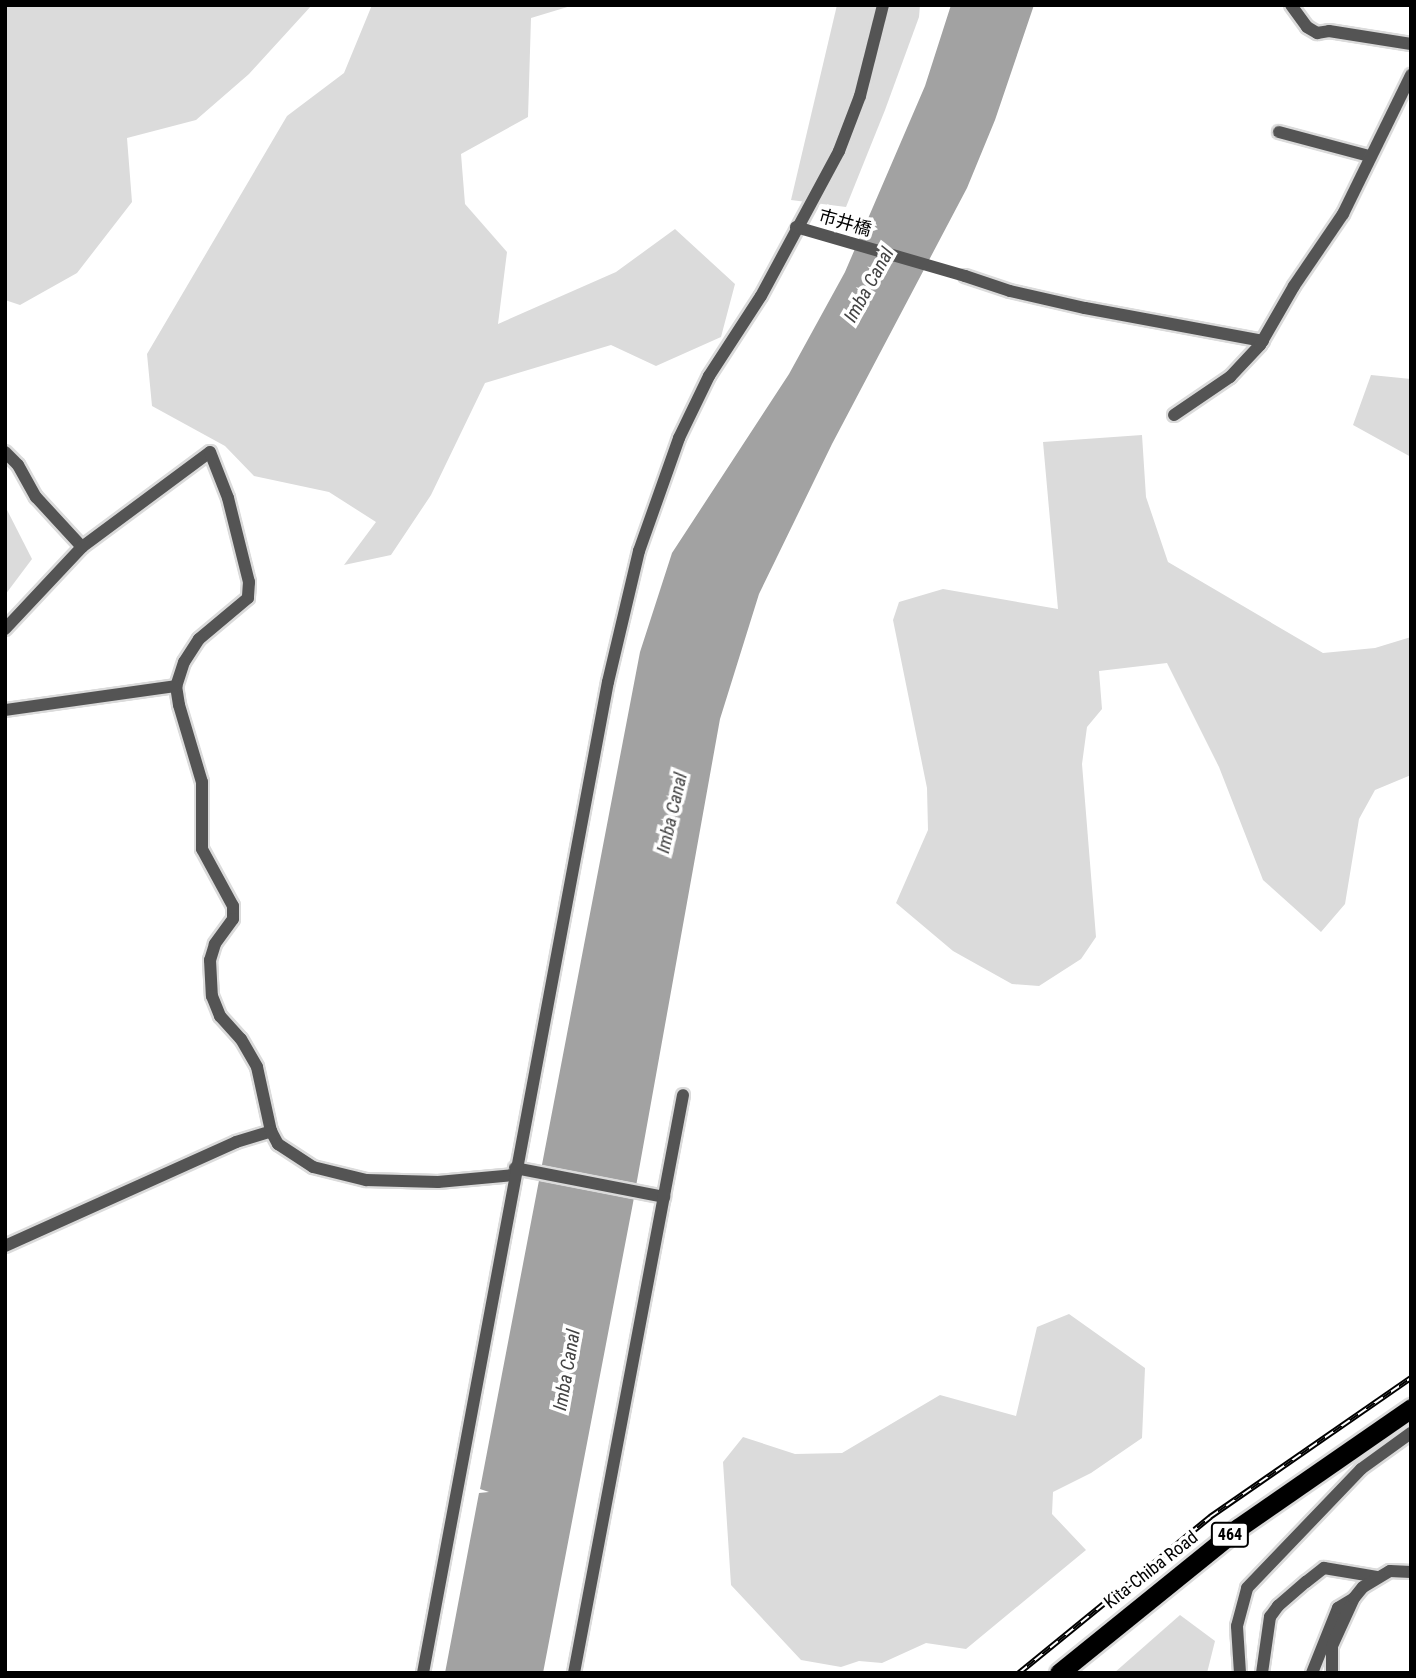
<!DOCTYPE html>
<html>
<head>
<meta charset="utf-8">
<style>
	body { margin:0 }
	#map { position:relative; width:1416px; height:1678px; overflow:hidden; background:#fff; font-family:"Roboto Condensed","Noto Sans JP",sans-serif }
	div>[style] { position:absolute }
	.green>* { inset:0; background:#dbdbdb }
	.water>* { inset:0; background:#a2a2a2 }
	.roads { filter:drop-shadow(2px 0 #dbdbdb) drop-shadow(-2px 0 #dbdbdb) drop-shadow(0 2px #dbdbdb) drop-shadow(0 -2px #dbdbdb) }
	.minor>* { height:12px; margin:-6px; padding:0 6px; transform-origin:6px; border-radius:6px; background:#545454 }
	.trunk>* { height:19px; margin:-9.5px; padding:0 9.5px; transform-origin:9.5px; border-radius:9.5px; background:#000 }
	.rail>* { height:6px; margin-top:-3px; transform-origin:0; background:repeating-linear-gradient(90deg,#fff 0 10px,#000 0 20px); box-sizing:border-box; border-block:2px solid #000 }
	.minor-bridge>* { height:12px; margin:-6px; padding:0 6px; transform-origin:6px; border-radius:6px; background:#545454 }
	span { translate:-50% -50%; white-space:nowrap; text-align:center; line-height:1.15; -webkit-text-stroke:7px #fff; paint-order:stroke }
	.shield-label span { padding:2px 5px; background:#fff; border:2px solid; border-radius:5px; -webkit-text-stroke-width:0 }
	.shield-label { font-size:16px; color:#000; font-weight:700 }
	.street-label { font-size:18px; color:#000 }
	.water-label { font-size:19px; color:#434343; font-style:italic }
	.frame { position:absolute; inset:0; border:7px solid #000; pointer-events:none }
</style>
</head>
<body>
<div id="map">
	<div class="green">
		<i style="clip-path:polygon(5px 5px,312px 5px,249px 74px,196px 120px,127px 138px,132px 202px,77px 273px,20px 305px,5px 300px)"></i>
		<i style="clip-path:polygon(372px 5px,574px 5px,531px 18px,528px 117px,461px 154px,465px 204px,507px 252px,498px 324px,616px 272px,675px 229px,735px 284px,721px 337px,656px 366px,611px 345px,485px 383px,431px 495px,391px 555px,344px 565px,376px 522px,329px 492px,254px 476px,225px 446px,152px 406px,147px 354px,287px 116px,344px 73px)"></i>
		<i style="clip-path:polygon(837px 5px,920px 5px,919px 17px,885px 110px,846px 207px,791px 200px)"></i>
		<i style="clip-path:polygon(1371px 375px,1411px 379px,1411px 457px,1353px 425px)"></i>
		<i style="clip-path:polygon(1142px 435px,1146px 497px,1168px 562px,1323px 653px,1375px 648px,1411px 637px,1411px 775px,1375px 790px,1359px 819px,1345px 904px,1321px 932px,1263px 880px,1219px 767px,1167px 663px,1099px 671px,1102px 709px,1087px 727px,1082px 764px,1096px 937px,1081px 959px,1039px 986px,1012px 984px,953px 951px,896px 903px,928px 830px,927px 788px,893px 620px,899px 602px,943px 589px,1058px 609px,1043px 442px)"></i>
		<i style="clip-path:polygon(5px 506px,32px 559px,5px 595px)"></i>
		<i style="clip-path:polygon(1069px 1314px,1145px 1368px,1142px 1438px,1091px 1473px,1053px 1492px,1052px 1514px,1086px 1550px,966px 1649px,926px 1643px,882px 1663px,859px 1661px,841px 1667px,801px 1660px,731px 1585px,723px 1462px,743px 1437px,795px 1454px,842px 1453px,940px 1395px,1016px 1416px,1037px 1327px)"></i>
		<i style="clip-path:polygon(1180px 1615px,1215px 1641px,1207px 1673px,1114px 1673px)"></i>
	</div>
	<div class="water">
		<i style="clip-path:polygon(951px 5px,1034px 5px,995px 120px,967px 188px,832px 444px,759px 594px,720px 719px,633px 1203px,543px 1673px,445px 1673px,479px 1493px,489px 1492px,480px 1489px,640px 652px,672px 553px,789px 374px,845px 272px,925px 86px)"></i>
	</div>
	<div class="roads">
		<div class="minor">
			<i style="left:1291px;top:5px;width:27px;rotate:54deg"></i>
			<i style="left:1307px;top:27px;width:12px;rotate:31deg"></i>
			<i style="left:1317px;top:33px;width:12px;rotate:-9deg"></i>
			<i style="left:1329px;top:31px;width:83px;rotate:9deg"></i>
			<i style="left:1279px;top:132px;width:93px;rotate:14.9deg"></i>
			<i style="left:965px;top:276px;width:47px;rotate:18.4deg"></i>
			<i style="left:1010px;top:291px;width:77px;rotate:12.8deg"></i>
			<i style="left:1085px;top:308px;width:181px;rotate:10.5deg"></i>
			<i style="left:1174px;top:415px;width:68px;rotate:-34.2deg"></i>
			<i style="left:1230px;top:377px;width:44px;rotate:-46.8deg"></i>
			<i style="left:1260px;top:345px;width:68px;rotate:-60deg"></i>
			<i style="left:1294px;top:286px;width:87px;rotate:-55.8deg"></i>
			<i style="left:1343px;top:214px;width:155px;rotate:-63.9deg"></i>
			<i style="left:5px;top:452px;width:18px;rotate:45deg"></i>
			<i style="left:18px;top:465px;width:37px;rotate:61deg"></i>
			<i style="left:36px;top:497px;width:68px;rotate:47.4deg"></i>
			<i style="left:5px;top:629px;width:112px;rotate:-46.8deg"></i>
			<i style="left:82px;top:547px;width:159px;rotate:-36.6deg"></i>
			<i style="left:210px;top:452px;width:49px;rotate:68.6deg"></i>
			<i style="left:228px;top:498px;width:87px;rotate:76deg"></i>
			<i style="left:249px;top:582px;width:16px;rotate:94deg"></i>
			<i style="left:248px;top:598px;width:64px;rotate:140.1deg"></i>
			<i style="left:199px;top:639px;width:27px;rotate:123deg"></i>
			<i style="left:184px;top:662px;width:25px;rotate:108deg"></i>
			<i style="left:176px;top:686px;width:19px;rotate:81deg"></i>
			<i style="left:179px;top:705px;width:80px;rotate:73.4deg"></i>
			<i style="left:202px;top:782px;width:67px;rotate:90deg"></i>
			<i style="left:202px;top:849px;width:65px;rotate:61.5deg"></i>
			<i style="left:233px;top:906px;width:13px;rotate:90deg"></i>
			<i style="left:233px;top:919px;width:31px;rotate:126deg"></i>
			<i style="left:215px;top:944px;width:17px;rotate:107deg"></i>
			<i style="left:210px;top:960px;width:36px;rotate:87deg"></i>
			<i style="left:212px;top:996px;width:22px;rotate:68deg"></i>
			<i style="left:220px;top:1016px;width:31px;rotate:48deg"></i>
			<i style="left:241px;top:1039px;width:32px;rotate:60deg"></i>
			<i style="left:257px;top:1067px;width:66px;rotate:77.7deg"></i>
			<i style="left:5px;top:710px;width:173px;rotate:-8deg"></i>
			<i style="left:515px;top:1168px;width:152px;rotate:11deg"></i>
			<i style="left:5px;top:1246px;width:253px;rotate:-24.2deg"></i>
			<i style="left:236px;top:1142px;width:37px;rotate:-17deg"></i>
			<i style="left:271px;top:1131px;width:15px;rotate:62deg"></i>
			<i style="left:278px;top:1144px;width:42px;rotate:33.3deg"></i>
			<i style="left:313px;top:1167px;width:55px;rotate:13.8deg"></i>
			<i style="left:366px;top:1180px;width:72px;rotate:1.6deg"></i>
			<i style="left:438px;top:1182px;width:76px;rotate:-5.3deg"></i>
			<i style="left:423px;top:1673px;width:1008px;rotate:-79.43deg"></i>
			<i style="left:608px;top:682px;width:135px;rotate:-76.7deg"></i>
			<i style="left:639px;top:551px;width:120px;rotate:-70.5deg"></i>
			<i style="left:679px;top:438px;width:69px;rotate:-64.2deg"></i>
			<i style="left:709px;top:376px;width:95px;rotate:-57deg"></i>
			<i style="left:761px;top:296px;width:165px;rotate:-61.7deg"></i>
			<i style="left:839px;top:151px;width:59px;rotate:-69.1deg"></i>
			<i style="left:860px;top:96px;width:94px;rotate:-75.8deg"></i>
			<i style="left:574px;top:1673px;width:588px;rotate:-79.32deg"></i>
			<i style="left:1240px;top:1673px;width:47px;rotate:-93.7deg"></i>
			<i style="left:1237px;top:1626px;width:39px;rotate:-75deg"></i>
			<i style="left:1247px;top:1588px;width:165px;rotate:-46.2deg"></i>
			<i style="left:1361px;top:1469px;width:62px;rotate:-35.8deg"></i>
			<i style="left:1262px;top:1673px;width:57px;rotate:-81.9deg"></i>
			<i style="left:1270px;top:1617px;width:14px;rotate:-54deg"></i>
			<i style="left:1278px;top:1606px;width:37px;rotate:-41deg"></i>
			<i style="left:1306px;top:1582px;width:23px;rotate:-38deg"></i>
			<i style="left:1324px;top:1568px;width:55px;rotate:9.5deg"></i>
			<i style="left:1312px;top:1673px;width:70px;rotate:-68.2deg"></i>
			<i style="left:1338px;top:1608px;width:17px;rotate:-31deg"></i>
			<i style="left:1332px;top:1673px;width:27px;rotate:-90deg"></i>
			<i style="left:1332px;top:1646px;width:53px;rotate:-65.4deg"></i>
			<i style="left:1354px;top:1598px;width:14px;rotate:-51deg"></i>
			<i style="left:1363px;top:1587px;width:31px;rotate:-31deg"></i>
			<i style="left:1390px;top:1571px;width:21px;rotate:3deg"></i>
		</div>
		<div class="trunk">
			<i style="left:1059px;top:1673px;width:230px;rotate:-39deg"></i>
			<i style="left:1238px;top:1528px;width:211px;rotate:-34.7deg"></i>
		</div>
	</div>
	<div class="rail">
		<i style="left:1019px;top:1673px;width:247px;rotate:-39.2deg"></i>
		<i style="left:1210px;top:1517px;width:244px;rotate:-34.7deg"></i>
	</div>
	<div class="minor-bridge">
		<i style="left:796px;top:227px;width:176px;rotate:16.2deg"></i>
	</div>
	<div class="shield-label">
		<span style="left:1230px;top:1535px">464</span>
	</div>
	<div class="street-label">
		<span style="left:845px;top:223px;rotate:16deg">市井橋</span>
		<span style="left:1151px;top:1570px;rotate:-38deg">Kita-Chiba Road</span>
	</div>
	<div class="water-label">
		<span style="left:869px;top:285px;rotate:-61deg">Imba Canal</span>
		<span style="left:672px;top:813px;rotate:-77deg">Imba Canal</span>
		<span style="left:567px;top:1370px;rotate:-80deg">Imba Canal</span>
	</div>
	<div class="frame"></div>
</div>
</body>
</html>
